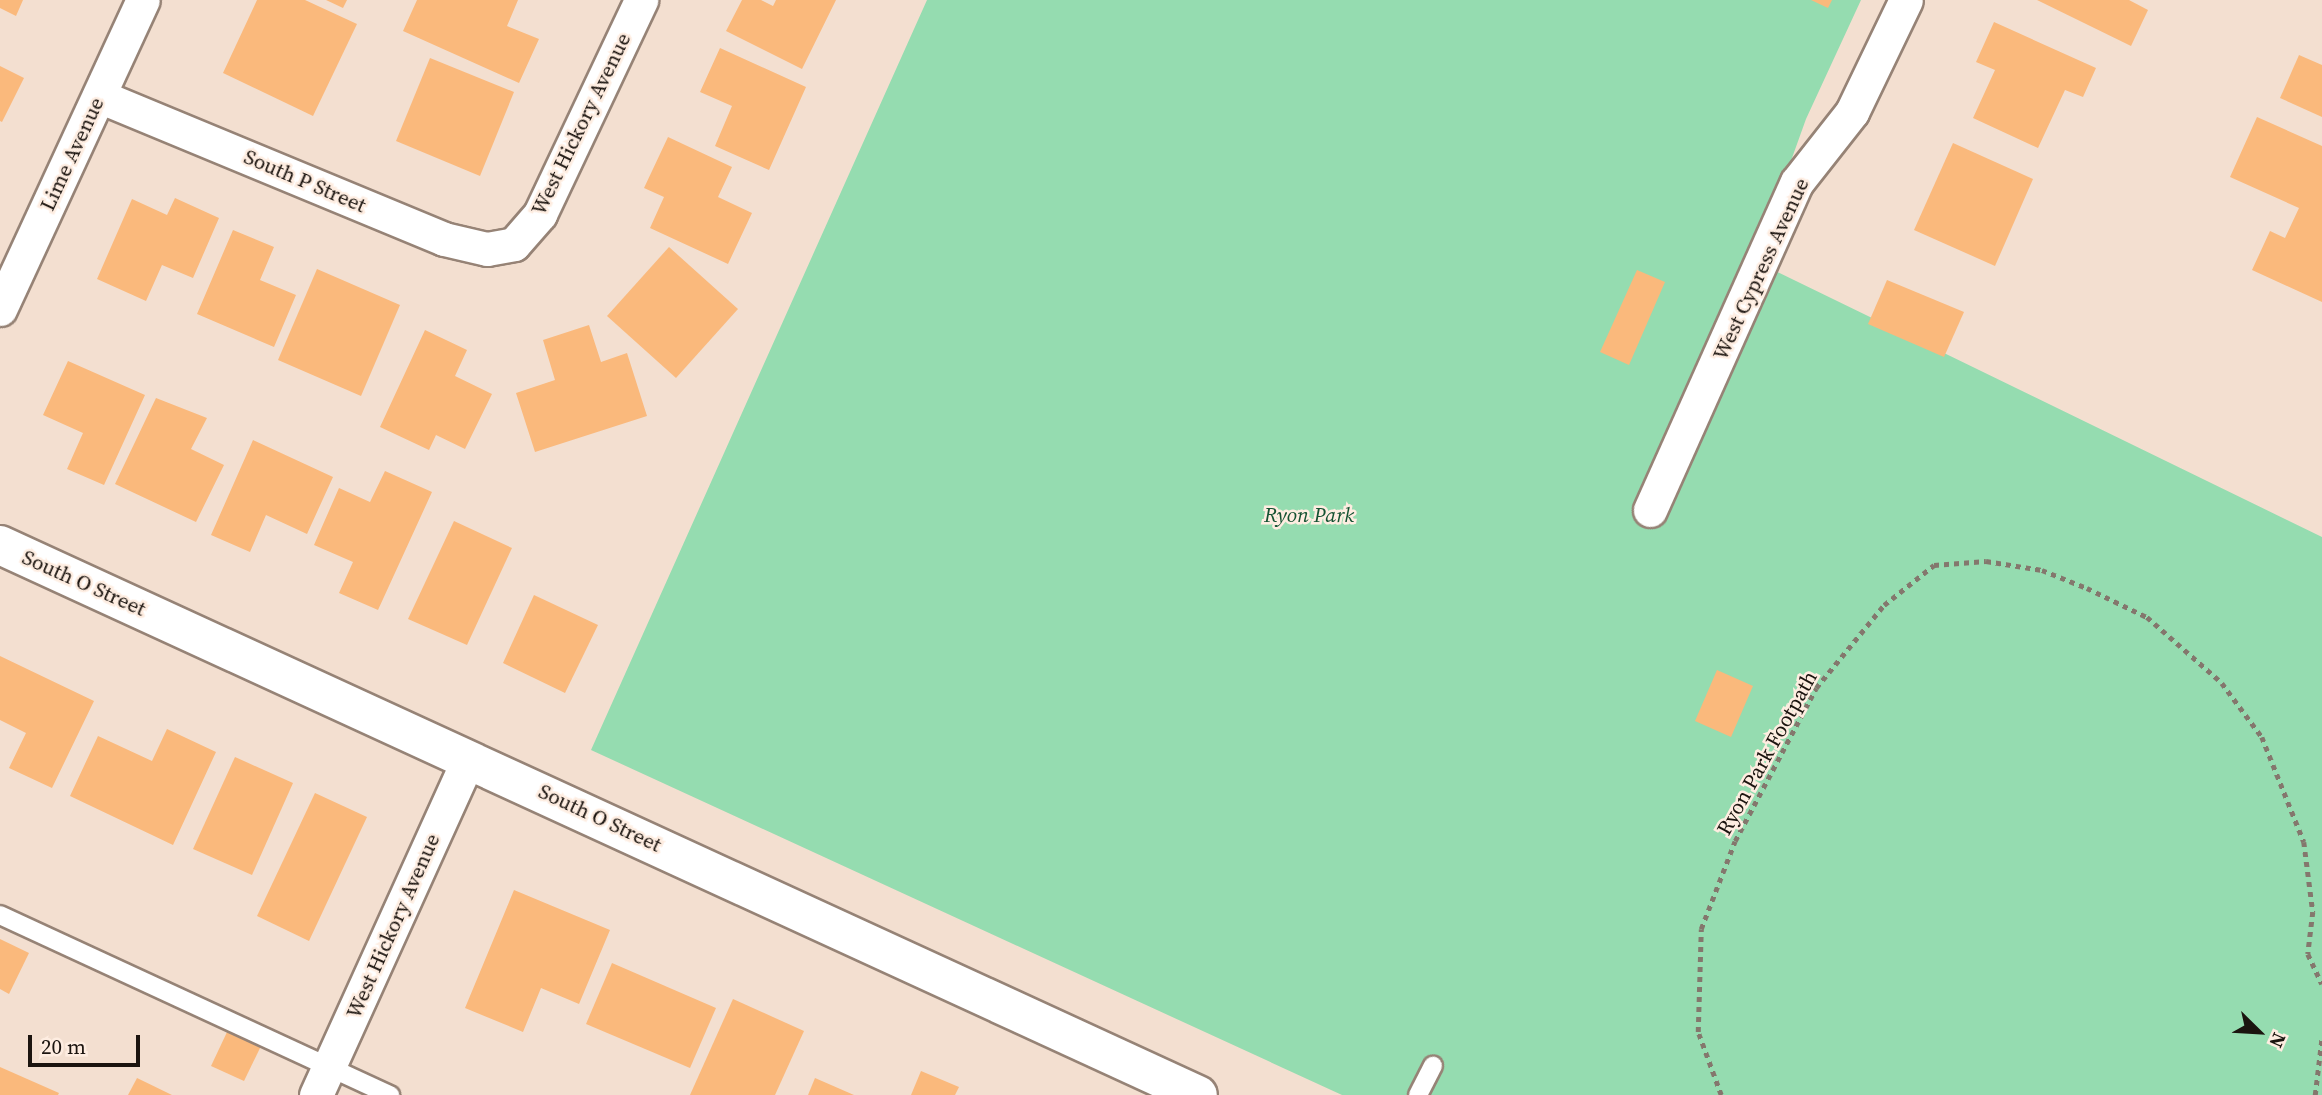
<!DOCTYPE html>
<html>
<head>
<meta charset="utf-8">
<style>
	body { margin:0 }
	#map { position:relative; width:2322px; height:1095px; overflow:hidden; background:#f3dfd0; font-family:"Source Serif 4",serif }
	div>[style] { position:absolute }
	.green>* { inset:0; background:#95dcb0 }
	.building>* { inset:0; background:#fab97c }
	.path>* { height:4.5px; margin-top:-2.25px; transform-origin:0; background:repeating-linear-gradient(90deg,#84776d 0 5px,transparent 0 10px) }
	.roads { filter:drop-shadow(2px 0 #968376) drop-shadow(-2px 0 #968376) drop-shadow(0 2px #968376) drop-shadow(0 -2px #968376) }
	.lane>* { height:18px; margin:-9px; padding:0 9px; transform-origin:9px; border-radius:9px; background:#fff }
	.street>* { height:33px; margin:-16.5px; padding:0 16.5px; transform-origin:16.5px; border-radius:16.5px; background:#fff }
	.secondary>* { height:38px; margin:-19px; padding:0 19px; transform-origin:19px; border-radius:19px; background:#fff }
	span { translate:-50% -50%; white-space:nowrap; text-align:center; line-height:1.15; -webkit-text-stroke:5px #feede1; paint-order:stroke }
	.street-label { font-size:21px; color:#1b140f }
	.park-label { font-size:21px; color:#145232; font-style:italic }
	.north { position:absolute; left:2224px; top:997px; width:70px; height:70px; -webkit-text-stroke:5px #feede1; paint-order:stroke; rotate:114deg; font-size:19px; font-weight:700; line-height:28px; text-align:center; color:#1b140f }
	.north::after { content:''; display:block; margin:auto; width:24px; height:32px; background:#1b140f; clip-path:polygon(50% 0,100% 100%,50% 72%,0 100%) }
	.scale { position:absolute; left:28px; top:1035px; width:112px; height:32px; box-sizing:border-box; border:4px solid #1b140f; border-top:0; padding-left:9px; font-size:21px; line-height:24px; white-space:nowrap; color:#1b140f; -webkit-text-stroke:5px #feede1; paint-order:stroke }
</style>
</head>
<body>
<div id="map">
	<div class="green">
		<i style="clip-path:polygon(927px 0,1861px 0,1806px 119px,1755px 261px,2322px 537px,2322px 1095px,1342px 1095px,591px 750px)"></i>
	</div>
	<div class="building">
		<i style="clip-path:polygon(0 0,23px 0,16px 16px,0 8px)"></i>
		<i style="clip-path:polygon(257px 0,305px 0,357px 24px,313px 116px,223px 73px)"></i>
		<i style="clip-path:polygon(326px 0,347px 0,343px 8px)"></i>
		<i style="clip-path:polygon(417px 0,518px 0,507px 26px,539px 39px,519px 83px,403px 31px)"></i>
		<i style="clip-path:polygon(742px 0,761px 0,773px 6px,776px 0,836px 0,802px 69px,726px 31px)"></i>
		<i style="clip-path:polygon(1811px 0,1832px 0,1828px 8px)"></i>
		<i style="clip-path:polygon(2037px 0,2129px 0,2148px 10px,2131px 46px)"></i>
		<i style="clip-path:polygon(1994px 22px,2096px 68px,2083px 97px,2065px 90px,2038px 148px,1973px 118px,1995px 70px,1976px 62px)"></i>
		<i style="clip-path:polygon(720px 48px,806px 87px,769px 170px,715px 146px,732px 106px,700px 92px)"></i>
		<i style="clip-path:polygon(2299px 55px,2322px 65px,2322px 117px,2280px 98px)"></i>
		<i style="clip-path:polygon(430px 58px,514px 92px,480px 176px,396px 141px)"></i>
		<i style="clip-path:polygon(0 66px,24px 78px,2px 122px,0 121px)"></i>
		<i style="clip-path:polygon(2257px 117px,2322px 146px,2322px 302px,2252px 270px,2270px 231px,2285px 238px,2299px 208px,2230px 177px)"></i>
		<i style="clip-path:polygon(668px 137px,732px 167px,718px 197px,752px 213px,728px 264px,650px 228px,664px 197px,644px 188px)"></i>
		<i style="clip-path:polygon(1953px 143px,2033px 179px,1995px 266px,1914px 230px)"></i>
		<i style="clip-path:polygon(175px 198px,219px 218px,193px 278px,162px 265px,146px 301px,97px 279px,132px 199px,167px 215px)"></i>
		<i style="clip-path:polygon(233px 230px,274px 247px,260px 280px,296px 295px,274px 347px,197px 314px)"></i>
		<i style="clip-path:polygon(669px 247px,738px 309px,676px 378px,607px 316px)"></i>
		<i style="clip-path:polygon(317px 269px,400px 305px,361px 396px,278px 360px)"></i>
		<i style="clip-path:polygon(1637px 270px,1665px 282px,1629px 365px,1600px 352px)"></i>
		<i style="clip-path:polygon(1887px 280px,1964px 312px,1944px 357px,1868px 324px)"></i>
		<i style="clip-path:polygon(589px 325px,601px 362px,627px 353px,647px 416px,535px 452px,516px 393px,555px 380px,543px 340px)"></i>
		<i style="clip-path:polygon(425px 330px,467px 350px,455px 376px,492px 394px,465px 449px,436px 435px,429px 450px,380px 427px)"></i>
		<i style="clip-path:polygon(68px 361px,145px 395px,104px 485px,67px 469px,83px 433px,43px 415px)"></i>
		<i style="clip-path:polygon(156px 398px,207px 418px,191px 449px,224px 465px,196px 522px,115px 484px)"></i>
		<i style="clip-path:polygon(253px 440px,333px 477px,307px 534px,266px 515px,250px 552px,211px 535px)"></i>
		<i style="clip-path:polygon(385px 471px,432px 492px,378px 610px,339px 593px,353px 562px,314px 545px,339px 488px,370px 502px)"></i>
		<i style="clip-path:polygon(454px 521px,512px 548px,467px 645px,408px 619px)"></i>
		<i style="clip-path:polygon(534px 595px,598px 625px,565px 693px,503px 663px)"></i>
		<i style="clip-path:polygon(0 656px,94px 701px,52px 788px,9px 768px,26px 733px,0 720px)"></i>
		<i style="clip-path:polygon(1717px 670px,1753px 686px,1731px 737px,1695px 721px)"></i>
		<i style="clip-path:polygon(167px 729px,216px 752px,173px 845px,70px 796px,98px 736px,152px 761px)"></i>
		<i style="clip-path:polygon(235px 757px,293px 783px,252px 875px,193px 849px)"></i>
		<i style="clip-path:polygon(315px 793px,367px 817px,309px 941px,257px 916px)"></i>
		<i style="clip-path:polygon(514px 890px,610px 930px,579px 1004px,541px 988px,523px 1032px,465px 1008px)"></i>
		<i style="clip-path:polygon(0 939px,29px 953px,9px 994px,0 989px)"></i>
		<i style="clip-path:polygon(612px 963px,716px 1008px,690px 1068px,586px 1024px)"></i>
		<i style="clip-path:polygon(733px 999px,804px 1031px,775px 1095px,690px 1095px)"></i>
		<i style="clip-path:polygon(228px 1030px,261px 1046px,244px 1081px,211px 1066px)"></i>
		<i style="clip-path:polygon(0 1067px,59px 1093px,58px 1095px,0 1095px)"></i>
		<i style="clip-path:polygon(921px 1071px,959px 1087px,955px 1095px,911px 1095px)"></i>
		<i style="clip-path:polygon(137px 1078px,172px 1095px,128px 1095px)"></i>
		<i style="clip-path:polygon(815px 1078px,854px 1095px,808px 1095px)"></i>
	</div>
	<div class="path">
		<i style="left:1721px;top:1095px;width:67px;rotate:-110.1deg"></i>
		<i style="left:1698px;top:1032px;width:103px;rotate:-88.3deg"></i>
		<i style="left:1701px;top:929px;width:94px;rotate:-68.9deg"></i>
		<i style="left:1735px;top:841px;width:173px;rotate:-62.1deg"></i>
		<i style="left:1816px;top:688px;width:107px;rotate:-50.7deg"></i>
		<i style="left:1884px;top:605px;width:64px;rotate:-38.7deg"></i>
		<i style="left:1934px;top:565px;width:52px;rotate:-4.4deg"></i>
		<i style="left:1986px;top:561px;width:57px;rotate:9.1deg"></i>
		<i style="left:2042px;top:570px;width:48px;rotate:21.8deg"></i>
		<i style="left:2087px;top:588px;width:67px;rotate:25.8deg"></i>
		<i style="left:2147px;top:617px;width:100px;rotate:41.3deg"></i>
		<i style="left:2222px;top:683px;width:67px;rotate:53.5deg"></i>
		<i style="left:2262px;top:737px;width:113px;rotate:68.2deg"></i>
		<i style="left:2304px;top:842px;width:71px;rotate:82.7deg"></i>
		<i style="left:2313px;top:912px;width:42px;rotate:96.8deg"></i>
		<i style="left:2308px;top:954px;width:33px;rotate:65deg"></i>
		<i style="left:2315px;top:1095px;width:59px;rotate:-83.2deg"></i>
	</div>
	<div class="roads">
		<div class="lane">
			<i style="left:0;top:915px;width:430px;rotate:24.8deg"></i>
			<i style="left:1418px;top:1095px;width:33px;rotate:-63deg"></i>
		</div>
		<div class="street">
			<i style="left:99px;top:96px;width:373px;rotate:22.5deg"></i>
			<i style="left:444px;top:239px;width:44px;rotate:13.1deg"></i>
			<i style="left:487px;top:249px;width:27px;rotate:-10deg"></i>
			<i style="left:514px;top:244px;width:40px;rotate:-49deg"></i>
			<i style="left:540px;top:214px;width:237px;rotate:-64.7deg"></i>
			<i style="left:0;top:309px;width:340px;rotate:-65.2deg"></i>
			<i style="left:1650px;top:510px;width:359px;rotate:-65.9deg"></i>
			<i style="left:1797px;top:182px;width:89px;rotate:-51.8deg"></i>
			<i style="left:1852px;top:112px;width:124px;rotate:-64.3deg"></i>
			<i style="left:316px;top:1095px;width:370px;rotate:-65.6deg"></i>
		</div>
		<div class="secondary">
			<i style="left:0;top:545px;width:1318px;rotate:24.66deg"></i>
		</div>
	</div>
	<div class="street-label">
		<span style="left:581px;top:124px;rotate:-64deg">West Hickory Avenue</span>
		<span style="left:72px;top:154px;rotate:-65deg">Lime Avenue</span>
		<span style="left:305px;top:181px;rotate:23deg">South P Street</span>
		<span style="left:1761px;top:269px;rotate:-65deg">West Cypress Avenue</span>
		<span style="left:84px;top:583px;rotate:24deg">South O Street</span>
		<span style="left:1767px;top:753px;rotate:-61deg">Ryon Park Footpath</span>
		<span style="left:600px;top:818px;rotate:25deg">South O Street</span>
		<span style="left:393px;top:926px;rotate:-66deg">West Hickory Avenue</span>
	</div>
	<div class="park-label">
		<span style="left:1309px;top:515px">Ryon Park</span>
	</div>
	<div class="north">N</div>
	<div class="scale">20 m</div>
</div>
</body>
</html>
